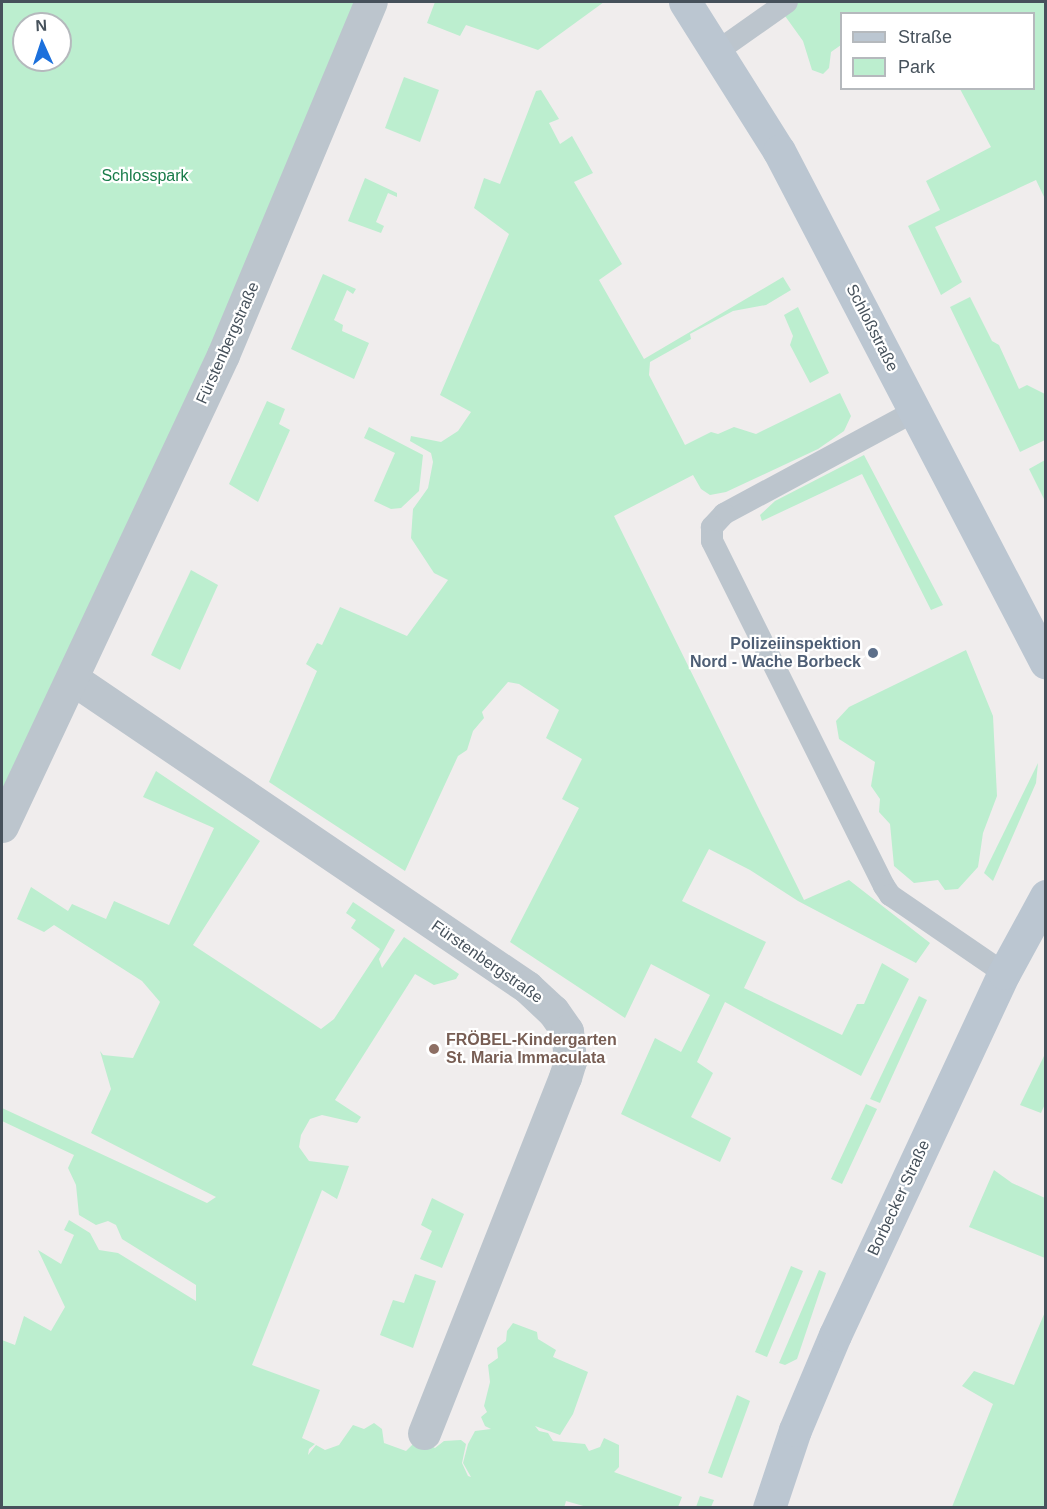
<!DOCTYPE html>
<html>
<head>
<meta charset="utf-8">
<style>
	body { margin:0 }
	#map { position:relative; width:1047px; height:1509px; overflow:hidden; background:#f0eded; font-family:Helvetica,sans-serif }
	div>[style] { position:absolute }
	.green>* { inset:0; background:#bceecf }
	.lane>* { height:22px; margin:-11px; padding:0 11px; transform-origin:11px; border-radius:11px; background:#bcc5cd }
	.street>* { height:33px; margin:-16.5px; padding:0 16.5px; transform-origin:16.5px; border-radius:16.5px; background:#bcc5cd }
	.secondary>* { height:33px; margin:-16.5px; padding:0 16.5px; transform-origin:16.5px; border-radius:16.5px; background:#bbc6d1 }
	.dots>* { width:16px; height:16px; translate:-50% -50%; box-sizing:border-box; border:3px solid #fff; border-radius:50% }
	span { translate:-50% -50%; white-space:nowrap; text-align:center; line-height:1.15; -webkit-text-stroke:4.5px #fff; paint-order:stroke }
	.park-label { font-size:16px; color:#187b49 }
	.street-label { font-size:16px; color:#46515b }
	.service-label { font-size:16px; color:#4e5e75; font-weight:700 }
	.right { translate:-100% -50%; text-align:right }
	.education-label { font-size:16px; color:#785e54; font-weight:700 }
	.left { translate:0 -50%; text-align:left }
	.frame { position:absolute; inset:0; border:3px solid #46515b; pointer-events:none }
	.legend { position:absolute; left:840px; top:12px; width:195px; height:78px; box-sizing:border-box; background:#fff; border:2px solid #b5b9bd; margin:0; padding:8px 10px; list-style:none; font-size:18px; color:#46515b }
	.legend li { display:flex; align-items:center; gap:12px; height:30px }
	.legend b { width:30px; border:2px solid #b5b9bd }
	.north { position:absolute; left:12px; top:12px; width:60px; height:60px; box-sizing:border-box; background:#fff; border:2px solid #b5b9bd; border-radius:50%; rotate:357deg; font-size:16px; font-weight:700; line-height:24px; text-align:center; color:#46515b }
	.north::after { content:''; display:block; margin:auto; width:21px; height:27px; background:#1c70dc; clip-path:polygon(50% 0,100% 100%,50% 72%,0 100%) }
</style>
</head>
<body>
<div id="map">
	<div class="green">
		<i style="clip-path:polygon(evenodd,2px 2px,371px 2px,2px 826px,2px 2px,24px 24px,60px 24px,60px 60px,24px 60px,24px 24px)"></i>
		<i style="clip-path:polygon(435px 2px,604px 2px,538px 50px,466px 25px,460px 36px,427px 23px)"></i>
		<i style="clip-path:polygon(775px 2px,1045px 2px,1045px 199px,1036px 180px,935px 227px,962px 282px,941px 295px,908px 226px,940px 210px,926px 181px,991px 147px,960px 89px,1034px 88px,1034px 14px,842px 14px,841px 45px,831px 52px,829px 68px,823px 74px,812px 70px,803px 41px)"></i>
		<i style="clip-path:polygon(404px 77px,439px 90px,420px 142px,385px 128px)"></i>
		<i style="clip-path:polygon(541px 90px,559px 119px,549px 123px,560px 144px,572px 136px,593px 173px,574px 182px,622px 264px,599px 280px,644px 359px,783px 277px,791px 290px,766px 305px,733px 311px,690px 334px,691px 339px,650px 362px,649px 375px,685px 445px,711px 432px,718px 434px,734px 427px,756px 434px,840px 393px,851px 416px,844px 431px,818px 449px,726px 492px,710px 495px,701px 489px,693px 475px,614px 516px,804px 900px,849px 880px,930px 943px,916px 963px,798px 901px,750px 870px,709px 849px,682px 901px,766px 942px,744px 988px,842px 1035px,857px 1004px,864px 1004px,882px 963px,909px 979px,861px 1076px,725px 1002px,697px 1062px,713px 1073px,691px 1117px,731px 1138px,720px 1162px,621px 1114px,655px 1038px,681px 1052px,710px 995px,651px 964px,625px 1018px,510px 942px,579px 808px,562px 799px,582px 759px,546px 738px,559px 710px,519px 684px,508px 682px,482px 712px,484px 718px,473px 731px,467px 750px,458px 756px,405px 871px,269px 782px,317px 671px,306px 664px,317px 643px,322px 645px,340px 607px,407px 636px,448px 580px,434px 573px,411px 538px,413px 509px,428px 488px,433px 462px,431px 453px,410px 441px,411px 436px,441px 442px,458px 431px,471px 412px,440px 395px,509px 234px,474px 208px,484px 178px,500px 184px,536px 91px)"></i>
		<i style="clip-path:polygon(365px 178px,397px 193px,397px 197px,388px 193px,376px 222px,384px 226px,381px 233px,348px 221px)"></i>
		<i style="clip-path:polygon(323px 274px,356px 289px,353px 294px,347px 290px,334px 320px,343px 325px,342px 331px,369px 343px,354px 379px,291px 349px)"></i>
		<i style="clip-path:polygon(970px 297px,992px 341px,999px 345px,1019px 389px,1027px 385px,1045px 394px,1045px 440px,1020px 452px,950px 307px)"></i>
		<i style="clip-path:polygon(798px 307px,829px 373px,810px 383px,790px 345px,793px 336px,784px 315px)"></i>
		<i style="clip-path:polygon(267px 401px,285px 409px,279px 424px,290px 430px,258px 502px,229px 484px)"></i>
		<i style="clip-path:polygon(369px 427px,423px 455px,419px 491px,401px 508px,391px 509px,374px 501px,395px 453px,364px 438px)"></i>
		<i style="clip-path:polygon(864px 455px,943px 605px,931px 610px,862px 474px,762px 521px,760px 515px,775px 501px)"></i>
		<i style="clip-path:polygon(1045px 460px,1045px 501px,1029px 469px)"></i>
		<i style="clip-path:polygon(191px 570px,218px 585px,180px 670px,151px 655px)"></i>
		<i style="clip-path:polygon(966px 650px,993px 716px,997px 796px,983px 833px,978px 867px,958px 889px,945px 890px,938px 880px,914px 883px,894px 866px,890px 824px,879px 812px,880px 799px,871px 786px,875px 762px,839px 739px,836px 721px,849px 707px)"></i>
		<i style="clip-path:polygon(1038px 763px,1036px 783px,993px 881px,984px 873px)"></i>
		<i style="clip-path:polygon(156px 771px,260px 841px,193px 945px,321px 1029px,334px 1019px,380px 949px,351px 928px,356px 920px,346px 913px,353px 902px,395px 930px,379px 959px,382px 968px,404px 937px,459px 974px,456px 979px,434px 985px,415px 974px,335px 1100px,361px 1117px,357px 1123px,322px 1115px,310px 1119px,301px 1135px,299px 1147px,309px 1161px,349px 1166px,337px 1199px,322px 1190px,252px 1365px,320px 1390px,302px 1438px,315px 1444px,309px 1449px,308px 1455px,316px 1445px,325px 1450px,339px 1445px,353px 1425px,364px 1429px,374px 1423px,382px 1429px,384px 1443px,406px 1451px,418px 1439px,435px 1448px,444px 1441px,461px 1440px,466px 1444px,462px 1463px,468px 1476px,471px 1477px,463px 1463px,468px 1444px,475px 1431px,491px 1429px,485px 1426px,481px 1417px,487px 1412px,484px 1406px,490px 1382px,488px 1365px,498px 1358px,497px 1348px,506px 1341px,507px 1331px,513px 1323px,537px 1332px,538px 1339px,556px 1350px,553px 1357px,588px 1372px,573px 1414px,560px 1435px,535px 1426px,539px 1431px,548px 1433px,553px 1441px,585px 1444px,589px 1451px,600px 1447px,604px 1438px,619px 1445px,619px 1467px,614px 1472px,682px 1497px,678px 1507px,587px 1507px,566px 1501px,564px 1508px,2px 1507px,2px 1340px,15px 1345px,24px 1316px,51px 1331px,65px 1307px,38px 1250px,61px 1264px,74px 1235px,64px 1230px,69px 1220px,90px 1233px,99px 1250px,118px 1253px,196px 1301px,196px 1285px,122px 1239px,116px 1225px,108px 1221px,96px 1225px,79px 1215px,76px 1185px,68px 1168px,74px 1155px,2px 1121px,2px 1108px,207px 1203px,216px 1197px,91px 1133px,111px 1089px,100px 1051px,103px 1055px,133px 1058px,160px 1002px,142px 981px,54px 925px,44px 932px,17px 919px,31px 887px,68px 911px,72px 904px,106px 919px,114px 901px,169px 925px,214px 828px,143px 797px)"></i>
		<i style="clip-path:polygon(919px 996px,927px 1000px,880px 1103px,870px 1099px)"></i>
		<i style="clip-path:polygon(1045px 1054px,1045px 1104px,1041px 1113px,1020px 1105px)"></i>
		<i style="clip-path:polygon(866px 1104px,877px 1109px,842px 1184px,831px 1179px)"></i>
		<i style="clip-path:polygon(994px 1170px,1012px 1183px,1045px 1198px,1045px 1258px,969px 1227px)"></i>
		<i style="clip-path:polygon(432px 1198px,464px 1214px,442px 1268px,420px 1259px,432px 1231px,421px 1225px)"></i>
		<i style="clip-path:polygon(791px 1266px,803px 1271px,767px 1357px,755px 1352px)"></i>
		<i style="clip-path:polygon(819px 1270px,826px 1273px,797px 1359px,785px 1365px,779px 1363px)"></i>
		<i style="clip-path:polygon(415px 1274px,436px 1281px,413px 1348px,380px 1335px,393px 1300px,404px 1303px)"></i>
		<i style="clip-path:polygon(1045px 1312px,1045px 1507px,952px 1507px,993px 1404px,962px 1386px,974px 1371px,1014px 1385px)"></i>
		<i style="clip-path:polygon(737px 1395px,750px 1401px,722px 1478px,708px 1473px)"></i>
		<i style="clip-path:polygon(700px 1496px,714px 1500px,711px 1507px,696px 1507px)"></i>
	</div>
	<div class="lane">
		<i style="left:719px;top:50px;width:83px;rotate:-35.2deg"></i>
		<i style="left:915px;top:411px;width:217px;rotate:151.7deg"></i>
		<i style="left:724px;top:514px;width:18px;rotate:133deg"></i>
		<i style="left:712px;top:527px;width:14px;rotate:90deg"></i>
		<i style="left:712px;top:541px;width:385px;rotate:63.5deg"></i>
		<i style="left:884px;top:886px;width:11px;rotate:56deg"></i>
		<i style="left:890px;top:895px;width:138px;rotate:34.4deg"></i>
	</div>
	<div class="street">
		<i style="left:73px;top:679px;width:549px;rotate:34.15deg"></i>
		<i style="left:527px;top:987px;width:35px;rotate:43deg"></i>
		<i style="left:553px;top:1011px;width:24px;rotate:55deg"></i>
		<i style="left:567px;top:1031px;width:30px;rotate:84deg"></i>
		<i style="left:570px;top:1061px;width:17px;rotate:107deg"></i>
		<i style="left:565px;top:1077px;width:383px;rotate:111.6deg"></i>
		<i style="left:2px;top:826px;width:520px;rotate:-64.86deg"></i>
		<i style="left:223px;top:355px;width:383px;rotate:-67.3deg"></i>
	</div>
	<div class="secondary">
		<i style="left:685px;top:2px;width:176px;rotate:57.8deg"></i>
		<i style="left:779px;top:151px;width:577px;rotate:62.46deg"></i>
		<i style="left:769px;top:1508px;width:82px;rotate:-71.6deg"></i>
		<i style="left:795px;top:1430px;width:103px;rotate:-67.2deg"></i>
		<i style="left:835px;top:1335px;width:400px;rotate:-65deg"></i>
		<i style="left:1004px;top:973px;width:88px;rotate:-61.4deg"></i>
	</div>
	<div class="dots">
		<i style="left:873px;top:653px;background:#5c6f8a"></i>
		<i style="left:434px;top:1049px;background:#8d6e63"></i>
	</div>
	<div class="park-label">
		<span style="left:145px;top:176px">Schlosspark</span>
	</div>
	<div class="street-label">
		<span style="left:872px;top:328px;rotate:63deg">Schloßstraße</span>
		<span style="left:228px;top:343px;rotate:-66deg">Fürstenbergstraße</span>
		<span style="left:487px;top:962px;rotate:35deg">Fürstenbergstraße</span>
		<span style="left:899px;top:1198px;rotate:-65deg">Borbecker Straße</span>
	</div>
	<div class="service-label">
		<span class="right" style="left:861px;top:653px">Polizeiinspektion<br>Nord - Wache Borbeck</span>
	</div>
	<div class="education-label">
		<span class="left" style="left:446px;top:1049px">FRÖBEL-Kindergarten<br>St. Maria Immaculata</span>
	</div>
	<div class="frame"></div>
	<ul class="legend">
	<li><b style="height:8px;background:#bbc6d1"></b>Straße</li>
	<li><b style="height:16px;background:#bceecf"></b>Park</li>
	</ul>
	<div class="north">N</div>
</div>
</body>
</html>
